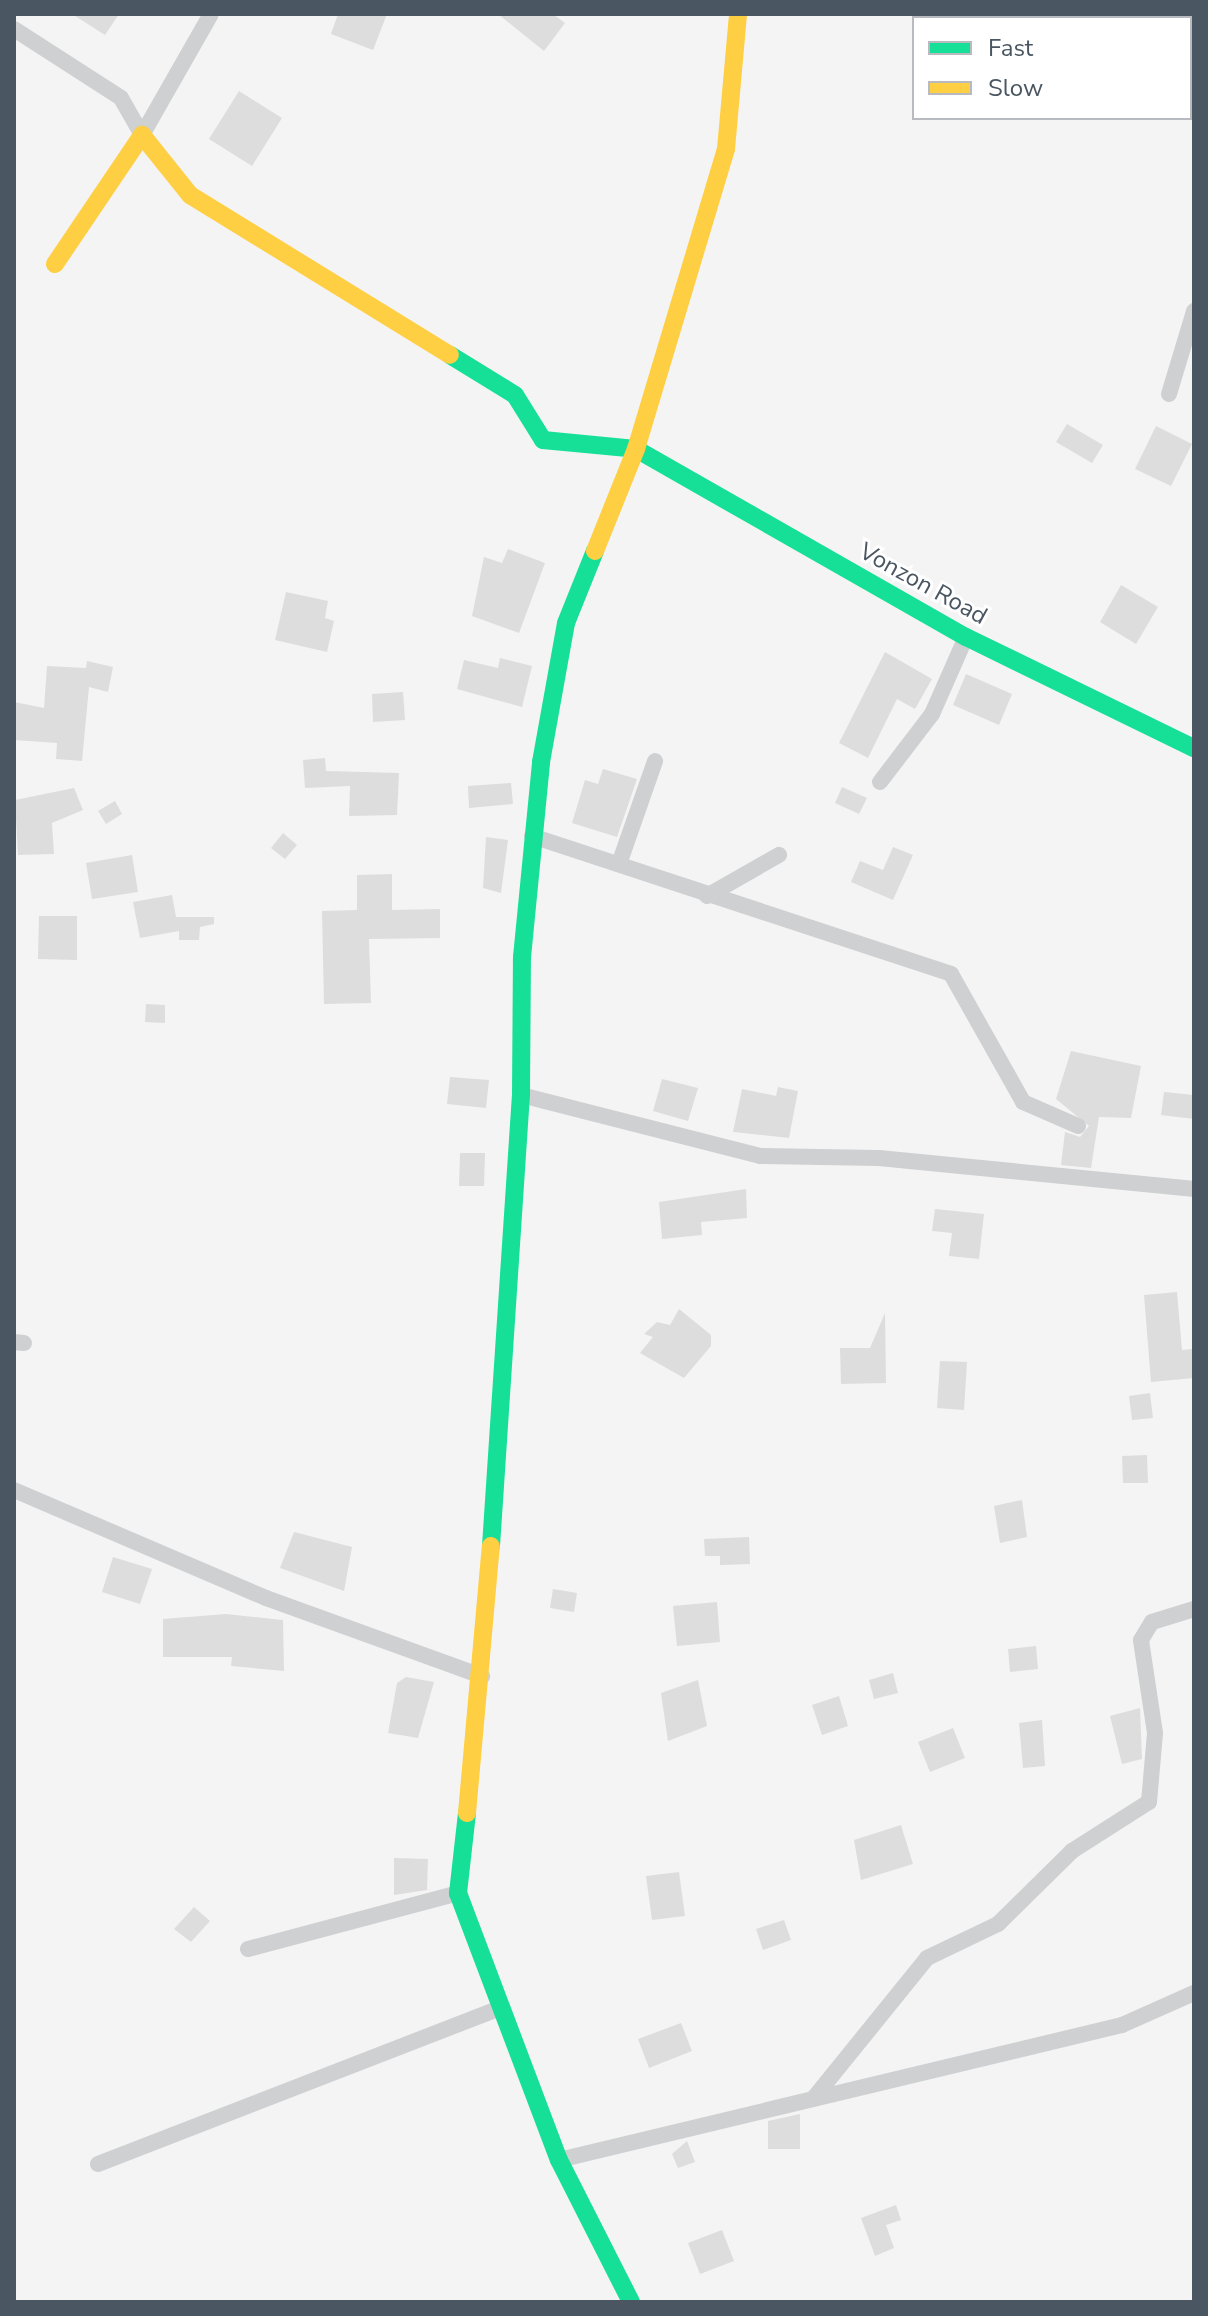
<!DOCTYPE html>
<html>
<head>
<meta charset="utf-8">
<style>
	body { margin:0 }
	#map { position:relative; width:1208px; height:2316px; overflow:hidden; background:#f4f4f4; font-family:"Nunito Sans",sans-serif }
	div>[style] { position:absolute }
	.building>* { inset:0; background:#ddddde }
	.street>* { height:16px; margin:-8px; padding:0 8px; transform-origin:8px; border-radius:8px; background:#ced0d2 }
	.fast>* { height:18px; margin:-9px; padding:0 9px; transform-origin:9px; border-radius:9px; background:#16e098 }
	.slow>* { height:18px; margin:-9px; padding:0 9px; transform-origin:9px; border-radius:9px; background:#ffcf43 }
	span { translate:-50% -50%; white-space:nowrap; text-align:center; line-height:1.15; -webkit-text-stroke:6px #fff; paint-order:stroke }
	.street-label { font-size:24px; color:#4a5661 }
	.frame { position:absolute; inset:0; border:16px solid #4a5661; pointer-events:none }
	.legend { position:absolute; left:912px; top:16px; width:280px; height:104px; box-sizing:border-box; background:#fff; border:2px solid #b7bbc0; margin:0; padding:10px 14px; list-style:none; font-size:24px; color:#4a5661 }
	.legend li { display:flex; align-items:center; gap:16px; height:40px }
	.legend b { width:40px; border:2px solid #b7bbc0 }
</style>
</head>
<body>
<div id="map">
	<div class="building">
		<i style="clip-path:polygon(72px 14px,119px 14px,105px 35px)"></i>
		<i style="clip-path:polygon(338px 14px,387px 14px,373px 50px,331px 34px)"></i>
		<i style="clip-path:polygon(498px 14px,553px 14px,565px 23px,544px 51px)"></i>
		<i style="clip-path:polygon(239px 91px,282px 118px,252px 166px,209px 139px)"></i>
		<i style="clip-path:polygon(1067px 424px,1103px 445px,1092px 463px,1056px 442px)"></i>
		<i style="clip-path:polygon(1156px 426px,1192px 444px,1171px 486px,1135px 469px)"></i>
		<i style="clip-path:polygon(508px 549px,545px 563px,519px 633px,472px 616px,484px 557px,502px 563px)"></i>
		<i style="clip-path:polygon(1121px 585px,1158px 607px,1136px 644px,1100px 622px)"></i>
		<i style="clip-path:polygon(286px 592px,328px 601px,325px 618px,334px 621px,327px 652px,275px 640px)"></i>
		<i style="clip-path:polygon(885px 652px,932px 679px,915px 709px,897px 699px,868px 758px,839px 743px)"></i>
		<i style="clip-path:polygon(500px 658px,532px 666px,522px 707px,457px 689px,464px 660px,498px 668px)"></i>
		<i style="clip-path:polygon(87px 661px,113px 667px,108px 692px,89px 687px,82px 761px,56px 759px,57px 743px,14px 740px,14px 702px,44px 708px,47px 666px,86px 668px)"></i>
		<i style="clip-path:polygon(966px 674px,1012px 694px,999px 725px,953px 705px)"></i>
		<i style="clip-path:polygon(403px 692px,405px 720px,373px 722px,372px 694px)"></i>
		<i style="clip-path:polygon(325px 758px,326px 771px,399px 773px,397px 815px,349px 816px,350px 786px,305px 788px,303px 760px)"></i>
		<i style="clip-path:polygon(603px 769px,637px 779px,617px 837px,572px 823px,585px 780px,598px 784px)"></i>
		<i style="clip-path:polygon(511px 783px,513px 804px,469px 808px,468px 786px)"></i>
		<i style="clip-path:polygon(842px 787px,867px 798px,859px 814px,835px 803px)"></i>
		<i style="clip-path:polygon(74px 788px,83px 810px,52px 823px,54px 854px,18px 855px,15px 800px)"></i>
		<i style="clip-path:polygon(115px 801px,122px 814px,106px 824px,98px 811px)"></i>
		<i style="clip-path:polygon(283px 833px,297px 845px,285px 859px,271px 848px)"></i>
		<i style="clip-path:polygon(486px 837px,508px 840px,501px 893px,483px 888px)"></i>
		<i style="clip-path:polygon(893px 847px,913px 855px,893px 900px,851px 882px,860px 861px,883px 870px)"></i>
		<i style="clip-path:polygon(132px 855px,138px 892px,92px 899px,86px 863px)"></i>
		<i style="clip-path:polygon(392px 874px,392px 910px,440px 909px,440px 938px,369px 939px,371px 1003px,324px 1004px,322px 911px,357px 910px,357px 875px)"></i>
		<i style="clip-path:polygon(172px 895px,176px 917px,214px 917px,214px 924px,200px 927px,199px 940px,179px 940px,179px 931px,140px 938px,133px 902px)"></i>
		<i style="clip-path:polygon(39px 916px,77px 916px,77px 960px,38px 959px)"></i>
		<i style="clip-path:polygon(146px 1004px,165px 1005px,165px 1023px,145px 1022px)"></i>
		<i style="clip-path:polygon(1071px 1051px,1141px 1066px,1131px 1118px,1099px 1117px,1091px 1168px,1061px 1165px,1065px 1132px,1080px 1137px,1089px 1126px,1056px 1099px)"></i>
		<i style="clip-path:polygon(450px 1077px,489px 1080px,486px 1108px,447px 1104px)"></i>
		<i style="clip-path:polygon(662px 1079px,698px 1088px,688px 1121px,653px 1111px)"></i>
		<i style="clip-path:polygon(778px 1087px,798px 1091px,789px 1138px,733px 1132px,742px 1089px,776px 1096px)"></i>
		<i style="clip-path:polygon(1164px 1092px,1194px 1095px,1194px 1119px,1161px 1115px)"></i>
		<i style="clip-path:polygon(460px 1153px,485px 1153px,484px 1186px,459px 1186px)"></i>
		<i style="clip-path:polygon(746px 1189px,747px 1218px,701px 1222px,702px 1235px,662px 1239px,659px 1202px)"></i>
		<i style="clip-path:polygon(935px 1209px,984px 1214px,979px 1259px,949px 1256px,952px 1233px,932px 1231px)"></i>
		<i style="clip-path:polygon(1177px 1292px,1182px 1350px,1192px 1349px,1194px 1378px,1151px 1382px,1144px 1295px)"></i>
		<i style="clip-path:polygon(679px 1309px,711px 1335px,711px 1346px,684px 1378px,640px 1353px,653px 1337px,644px 1334px,657px 1322px,670px 1325px)"></i>
		<i style="clip-path:polygon(885px 1313px,886px 1383px,841px 1384px,840px 1348px,870px 1348px)"></i>
		<i style="clip-path:polygon(940px 1361px,967px 1362px,964px 1410px,937px 1408px)"></i>
		<i style="clip-path:polygon(1150px 1393px,1153px 1418px,1132px 1420px,1129px 1396px)"></i>
		<i style="clip-path:polygon(1147px 1455px,1148px 1483px,1123px 1483px,1122px 1456px)"></i>
		<i style="clip-path:polygon(1022px 1500px,1027px 1537px,1000px 1543px,994px 1506px)"></i>
		<i style="clip-path:polygon(294px 1532px,352px 1547px,344px 1591px,280px 1568px)"></i>
		<i style="clip-path:polygon(749px 1537px,750px 1564px,720px 1565px,720px 1556px,705px 1556px,704px 1539px)"></i>
		<i style="clip-path:polygon(113px 1557px,152px 1569px,140px 1604px,102px 1592px)"></i>
		<i style="clip-path:polygon(553px 1589px,577px 1593px,574px 1612px,550px 1608px)"></i>
		<i style="clip-path:polygon(717px 1602px,720px 1642px,677px 1646px,673px 1606px)"></i>
		<i style="clip-path:polygon(226px 1614px,283px 1620px,284px 1671px,231px 1666px,232px 1657px,163px 1657px,163px 1619px)"></i>
		<i style="clip-path:polygon(1036px 1646px,1038px 1669px,1010px 1672px,1008px 1649px)"></i>
		<i style="clip-path:polygon(893px 1673px,898px 1693px,874px 1699px,869px 1680px)"></i>
		<i style="clip-path:polygon(406px 1677px,434px 1682px,418px 1738px,388px 1733px,397px 1683px)"></i>
		<i style="clip-path:polygon(698px 1680px,707px 1726px,668px 1741px,661px 1693px)"></i>
		<i style="clip-path:polygon(839px 1696px,848px 1726px,822px 1735px,812px 1705px)"></i>
		<i style="clip-path:polygon(1140px 1708px,1142px 1759px,1122px 1764px,1110px 1716px)"></i>
		<i style="clip-path:polygon(1042px 1720px,1045px 1766px,1023px 1768px,1019px 1723px)"></i>
		<i style="clip-path:polygon(953px 1728px,965px 1758px,930px 1772px,918px 1742px)"></i>
		<i style="clip-path:polygon(901px 1825px,913px 1864px,861px 1880px,854px 1840px)"></i>
		<i style="clip-path:polygon(394px 1858px,428px 1859px,427px 1890px,394px 1895px)"></i>
		<i style="clip-path:polygon(679px 1872px,685px 1916px,652px 1920px,646px 1876px)"></i>
		<i style="clip-path:polygon(194px 1907px,210px 1921px,191px 1942px,174px 1929px)"></i>
		<i style="clip-path:polygon(784px 1920px,791px 1940px,763px 1950px,756px 1929px)"></i>
		<i style="clip-path:polygon(681px 2023px,692px 2051px,649px 2068px,638px 2039px)"></i>
		<i style="clip-path:polygon(800px 2114px,800px 2149px,768px 2149px,768px 2121px)"></i>
		<i style="clip-path:polygon(687px 2141px,695px 2162px,678px 2168px,672px 2154px)"></i>
		<i style="clip-path:polygon(896px 2205px,901px 2220px,886px 2225px,894px 2248px,875px 2256px,861px 2218px)"></i>
		<i style="clip-path:polygon(722px 2230px,734px 2261px,700px 2274px,688px 2243px)"></i>
	</div>
	<div class="street">
		<i style="left:1002px;top:14px;width:11px;rotate:22deg"></i>
		<i style="left:14px;top:29px;width:127px;rotate:32.8deg"></i>
		<i style="left:121px;top:98px;width:43px;rotate:60.4deg"></i>
		<i style="left:1190px;top:90px;width:4px;rotate:27deg"></i>
		<i style="left:142px;top:135px;width:139px;rotate:-60.3deg"></i>
		<i style="left:1169px;top:394px;width:87px;rotate:-73.2deg"></i>
		<i style="left:880px;top:782px;width:86px;rotate:-52.6deg"></i>
		<i style="left:932px;top:714px;width:84px;rotate:-66.2deg"></i>
		<i style="left:532px;top:836px;width:441px;rotate:18.2deg"></i>
		<i style="left:951px;top:974px;width:147px;rotate:60.6deg"></i>
		<i style="left:1023px;top:1102px;width:60px;rotate:23.6deg"></i>
		<i style="left:619px;top:864px;width:109px;rotate:-70.7deg"></i>
		<i style="left:707px;top:896px;width:83px;rotate:-29.7deg"></i>
		<i style="left:521px;top:1095px;width:247px;rotate:14.3deg"></i>
		<i style="left:760px;top:1156px;width:119px;rotate:1deg"></i>
		<i style="left:879px;top:1158px;width:317px;rotate:5.6deg"></i>
		<i style="left:14px;top:1342px;width:10px;rotate:6deg"></i>
		<i style="left:14px;top:1490px;width:274px;rotate:23.2deg"></i>
		<i style="left:266px;top:1598px;width:230px;rotate:19.9deg"></i>
		<i style="left:248px;top:1949px;width:217px;rotate:-14.9deg"></i>
		<i style="left:813px;top:2099px;width:181px;rotate:-51deg"></i>
		<i style="left:927px;top:1958px;width:79px;rotate:-25.6deg"></i>
		<i style="left:998px;top:1924px;width:104px;rotate:-44.6deg"></i>
		<i style="left:1072px;top:1851px;width:91px;rotate:-32.5deg"></i>
		<i style="left:1149px;top:1802px;width:69px;rotate:-85deg"></i>
		<i style="left:1155px;top:1733px;width:94px;rotate:-98.6deg"></i>
		<i style="left:1141px;top:1640px;width:21px;rotate:-59deg"></i>
		<i style="left:1152px;top:1622px;width:44px;rotate:-17.2deg"></i>
		<i style="left:559px;top:2160px;width:579px;rotate:-13.48deg"></i>
		<i style="left:1122px;top:2025px;width:79px;rotate:-24deg"></i>
		<i style="left:98px;top:2164px;width:428px;rotate:-21.2deg"></i>
	</div>
	<div class="fast">
		<i style="left:450px;top:355px;width:76px;rotate:31.6deg"></i>
		<i style="left:515px;top:395px;width:53px;rotate:58.1deg"></i>
		<i style="left:543px;top:440px;width:93px;rotate:5.5deg"></i>
		<i style="left:636px;top:449px;width:380px;rotate:29.7deg"></i>
		<i style="left:966px;top:637px;width:254px;rotate:26deg"></i>
		<i style="left:491px;top:1546px;width:452px;rotate:-86.2deg"></i>
		<i style="left:521px;top:1095px;width:138px;rotate:-89.6deg"></i>
		<i style="left:522px;top:957px;width:196px;rotate:-84.4deg"></i>
		<i style="left:541px;top:762px;width:141px;rotate:-79.8deg"></i>
		<i style="left:566px;top:623px;width:78px;rotate:-68.1deg"></i>
		<i style="left:467px;top:1813px;width:81px;rotate:96.4deg"></i>
		<i style="left:458px;top:1893px;width:285px;rotate:69.3deg"></i>
		<i style="left:559px;top:2160px;width:159px;rotate:63.1deg"></i>
	</div>
	<div class="slow">
		<i style="left:55px;top:264px;width:156px;rotate:-56deg"></i>
		<i style="left:142px;top:135px;width:77px;rotate:51.3deg"></i>
		<i style="left:190px;top:195px;width:305px;rotate:31.6deg"></i>
		<i style="left:595px;top:551px;width:110px;rotate:-68.1deg"></i>
		<i style="left:636px;top:449px;width:313px;rotate:-73.3deg"></i>
		<i style="left:726px;top:149px;width:136px;rotate:-84.9deg"></i>
		<i style="left:467px;top:1813px;width:268px;rotate:-84.9deg"></i>
	</div>
	<div class="street-label">
		<span style="left:923px;top:584px;rotate:29deg">Vonzon Road</span>
	</div>
	<div class="frame"></div>
	<ul class="legend">
	<li><b style="height:10px;background:#16e098"></b>Fast</li>
	<li><b style="height:10px;background:#ffcf43"></b>Slow</li>
	</ul>
</div>
</body>
</html>
